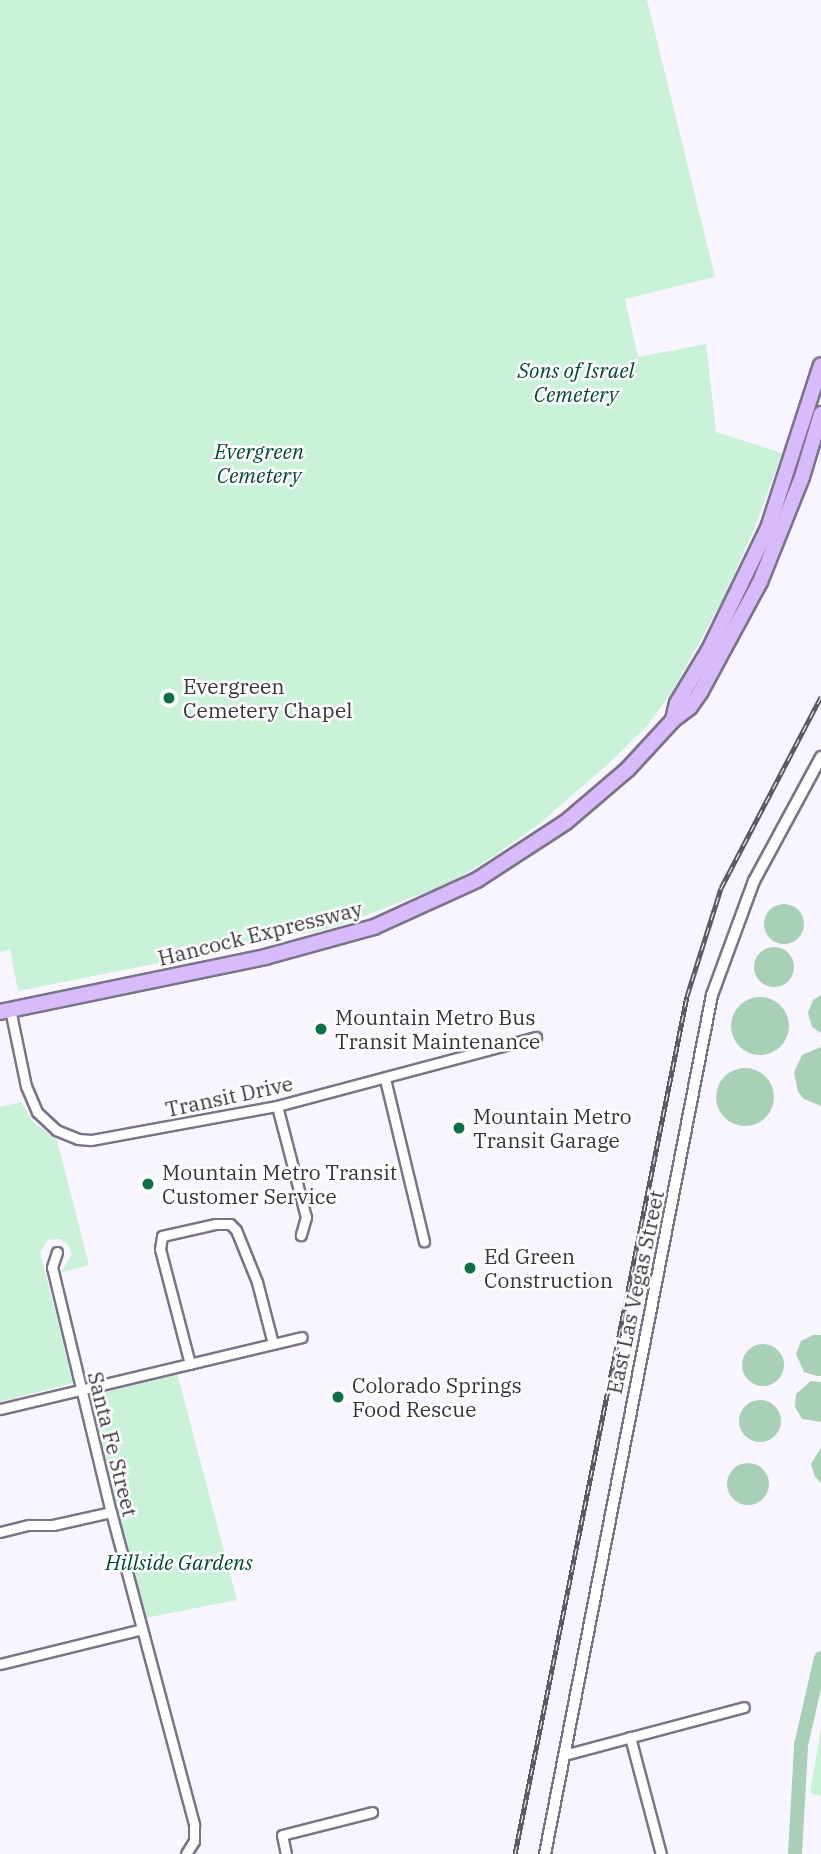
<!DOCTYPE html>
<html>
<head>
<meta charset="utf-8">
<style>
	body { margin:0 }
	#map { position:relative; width:821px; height:1854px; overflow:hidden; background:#f8f5fe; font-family:"IBM Plex Serif",serif }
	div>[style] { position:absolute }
	.green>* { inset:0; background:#c9f2d9 }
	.water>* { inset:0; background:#a7d0b7 }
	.round { border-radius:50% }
	.river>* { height:14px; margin:-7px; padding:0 7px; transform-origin:7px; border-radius:7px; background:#a7d0b7 }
	.roads { filter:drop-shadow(2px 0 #7b7388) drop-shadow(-2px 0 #7b7388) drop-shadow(0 2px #7b7388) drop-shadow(0 -2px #7b7388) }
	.minor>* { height:9px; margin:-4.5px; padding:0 4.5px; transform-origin:4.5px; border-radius:4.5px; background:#fff }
	.tertiary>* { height:10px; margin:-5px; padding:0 5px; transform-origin:5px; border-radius:5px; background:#fff }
	.primary>* { height:14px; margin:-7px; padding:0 7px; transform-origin:7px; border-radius:7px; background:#d7bbfa }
	.rail>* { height:5px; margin-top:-2.5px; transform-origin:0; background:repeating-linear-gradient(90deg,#fff 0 8px,#5e5a63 0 16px); box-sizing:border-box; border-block:2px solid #5e5a63 }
	.dots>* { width:19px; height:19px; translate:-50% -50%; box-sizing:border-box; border:4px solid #fff; border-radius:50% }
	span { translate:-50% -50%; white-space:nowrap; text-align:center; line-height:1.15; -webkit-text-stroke:5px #fff; paint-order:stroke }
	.park-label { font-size:21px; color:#004c2e; font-style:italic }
	.poi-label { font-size:21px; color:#38343d }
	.left { translate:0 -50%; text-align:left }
	.street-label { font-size:21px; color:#38343d }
</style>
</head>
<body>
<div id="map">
	<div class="green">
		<i style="clip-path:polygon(0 0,647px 0,715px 277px,625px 299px,638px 357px,706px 344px,716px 432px,782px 453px,756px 525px,722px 601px,673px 690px,648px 725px,607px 765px,539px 824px,494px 856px,450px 883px,341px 925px,311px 933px,280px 935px,254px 944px,18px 991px,10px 949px,0 952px)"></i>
		<i style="clip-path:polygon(21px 1102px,32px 1121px,57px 1140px,89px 1265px,60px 1273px,72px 1255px,68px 1245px,60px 1239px,48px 1240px,40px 1252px,73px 1383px,0 1402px,0 1107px)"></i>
		<i style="clip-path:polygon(177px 1373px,237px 1600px,145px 1618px,88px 1396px)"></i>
		<i style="clip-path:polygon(821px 1728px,821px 1796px,810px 1793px)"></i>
	</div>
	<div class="water">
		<i class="round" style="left:764px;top:904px;width:40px;height:40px"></i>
		<i class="round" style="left:754px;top:947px;width:40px;height:40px"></i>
		<i style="clip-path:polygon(821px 995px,821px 1033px,812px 1027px,808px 1013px,813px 1000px)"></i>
		<i class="round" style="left:731px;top:997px;width:58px;height:58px"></i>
		<i style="clip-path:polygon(821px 1047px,821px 1106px,804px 1099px,798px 1092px,794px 1072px,802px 1055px)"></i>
		<i class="round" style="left:716px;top:1068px;width:58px;height:58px"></i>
		<i style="clip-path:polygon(813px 1335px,821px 1335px,821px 1376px,817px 1376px,804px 1372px,796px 1354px,801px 1341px)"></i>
		<i class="round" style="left:742px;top:1344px;width:42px;height:42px"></i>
		<i style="clip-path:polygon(811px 1381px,821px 1382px,821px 1422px,802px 1419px,795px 1407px,796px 1394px)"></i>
		<i class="round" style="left:739px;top:1400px;width:42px;height:42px"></i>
		<i style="clip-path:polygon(821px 1448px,821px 1483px,815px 1477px,811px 1464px)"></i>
		<i class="round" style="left:727px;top:1463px;width:42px;height:42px"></i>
	</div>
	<div class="river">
		<i style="left:795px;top:1854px;width:109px;rotate:-86.8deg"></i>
		<i style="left:801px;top:1745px;width:89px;rotate:-77.1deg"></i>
	</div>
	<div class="roads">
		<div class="minor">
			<i style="left:10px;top:1009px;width:79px;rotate:78.3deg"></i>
			<i style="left:26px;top:1086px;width:28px;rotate:67deg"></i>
			<i style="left:37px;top:1112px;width:26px;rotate:43deg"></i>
			<i style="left:56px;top:1130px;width:24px;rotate:22deg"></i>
			<i style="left:78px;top:1139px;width:13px;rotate:4deg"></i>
			<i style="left:91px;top:1140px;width:189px;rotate:-10.4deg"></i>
			<i style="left:277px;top:1106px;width:268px;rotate:-14.9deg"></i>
			<i style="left:385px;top:1079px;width:167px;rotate:76.5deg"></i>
			<i style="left:277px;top:1106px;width:115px;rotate:75.4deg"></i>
			<i style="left:306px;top:1217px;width:19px;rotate:106deg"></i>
			<i style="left:57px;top:1252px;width:16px;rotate:108deg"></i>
			<i style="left:52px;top:1267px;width:252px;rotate:76.5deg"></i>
			<i style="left:111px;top:1512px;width:324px;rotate:75.1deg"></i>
			<i style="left:194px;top:1825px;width:16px;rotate:90deg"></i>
			<i style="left:194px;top:1841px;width:15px;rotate:122deg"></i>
			<i style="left:190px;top:1364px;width:119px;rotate:-104.6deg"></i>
			<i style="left:160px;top:1249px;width:13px;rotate:-81deg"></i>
			<i style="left:162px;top:1236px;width:54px;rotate:-12.8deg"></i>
			<i style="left:215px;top:1224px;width:15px"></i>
			<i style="left:230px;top:1224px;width:8px;rotate:45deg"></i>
			<i style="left:236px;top:1230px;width:56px;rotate:68deg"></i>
			<i style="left:257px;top:1282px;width:64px;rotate:75.5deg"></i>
			<i style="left:0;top:1409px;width:310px;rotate:-13.4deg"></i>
			<i style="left:0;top:1532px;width:30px;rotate:-14deg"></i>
			<i style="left:29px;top:1525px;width:24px"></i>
			<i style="left:53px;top:1525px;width:59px;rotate:-12.6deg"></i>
			<i style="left:0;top:1664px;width:146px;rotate:-13.8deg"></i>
			<i style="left:630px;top:1737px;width:121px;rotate:75.2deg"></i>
			<i style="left:564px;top:1755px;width:186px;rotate:-14.9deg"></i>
			<i style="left:286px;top:1854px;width:19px;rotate:-102deg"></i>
			<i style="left:282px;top:1835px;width:93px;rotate:-14.3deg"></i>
		</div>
		<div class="tertiary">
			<i style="left:545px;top:1854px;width:875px;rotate:-79deg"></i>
			<i style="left:712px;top:995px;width:121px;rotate:-69.8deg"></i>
			<i style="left:754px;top:881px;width:141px;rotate:-61.6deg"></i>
		</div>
		<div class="primary">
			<i style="left:673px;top:720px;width:17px;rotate:-77deg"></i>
			<i style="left:677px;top:703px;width:62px;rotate:-58.9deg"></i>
			<i style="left:709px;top:650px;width:136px;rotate:-64.2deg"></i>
			<i style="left:768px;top:528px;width:171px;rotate:-72deg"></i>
			<i style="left:0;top:1012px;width:271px;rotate:-11.7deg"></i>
			<i style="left:265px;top:957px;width:113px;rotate:-15.4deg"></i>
			<i style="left:374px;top:927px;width:113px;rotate:-24.5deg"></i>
			<i style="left:477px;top:880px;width:106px;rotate:-33.1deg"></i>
			<i style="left:566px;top:822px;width:82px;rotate:-40.5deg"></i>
			<i style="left:628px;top:769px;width:67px;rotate:-47.4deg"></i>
			<i style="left:673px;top:720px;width:21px;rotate:-37deg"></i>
			<i style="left:690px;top:707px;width:19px;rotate:-55deg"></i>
			<i style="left:701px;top:691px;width:124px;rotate:-61.6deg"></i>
			<i style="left:760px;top:582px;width:113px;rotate:-68.2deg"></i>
			<i style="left:802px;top:477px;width:66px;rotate:-73.2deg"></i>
		</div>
	</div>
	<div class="rail">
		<i style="left:515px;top:1854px;width:875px;rotate:-78.66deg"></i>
		<i style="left:687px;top:996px;width:113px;rotate:-72.5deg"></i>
		<i style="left:721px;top:888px;width:216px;rotate:-62.4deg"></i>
	</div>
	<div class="dots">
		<i style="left:169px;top:698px;background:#097047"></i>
		<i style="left:321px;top:1029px;background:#097047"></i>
		<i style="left:459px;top:1128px;background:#097047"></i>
		<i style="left:148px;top:1184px;background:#097047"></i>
		<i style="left:470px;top:1268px;background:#097047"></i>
		<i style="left:338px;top:1397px;background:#097047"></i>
	</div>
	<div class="park-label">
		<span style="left:576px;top:382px">Sons of Israel<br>Cemetery</span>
		<span style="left:259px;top:463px">Evergreen<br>Cemetery</span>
		<span style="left:179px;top:1562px">Hillside Gardens</span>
	</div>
	<div class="poi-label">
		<span class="left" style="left:183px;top:698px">Evergreen<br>Cemetery Chapel</span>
		<span class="left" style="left:335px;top:1029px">Mountain Metro Bus<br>Transit Maintenance</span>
		<span class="left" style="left:473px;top:1128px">Mountain Metro<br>Transit Garage</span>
		<span class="left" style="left:162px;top:1184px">Mountain Metro Transit<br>Customer Service</span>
		<span class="left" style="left:484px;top:1268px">Ed Green<br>Construction</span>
		<span class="left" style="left:352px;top:1397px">Colorado Springs<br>Food Rescue</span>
	</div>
	<div class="street-label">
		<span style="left:260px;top:933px;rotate:-14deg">Hancock Expressway</span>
		<span style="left:229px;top:1096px;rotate:-12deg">Transit Drive</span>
		<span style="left:635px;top:1292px;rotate:-78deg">East Las Vegas Street</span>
		<span style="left:113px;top:1444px;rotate:76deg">Santa Fe Street</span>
	</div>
</div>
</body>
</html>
